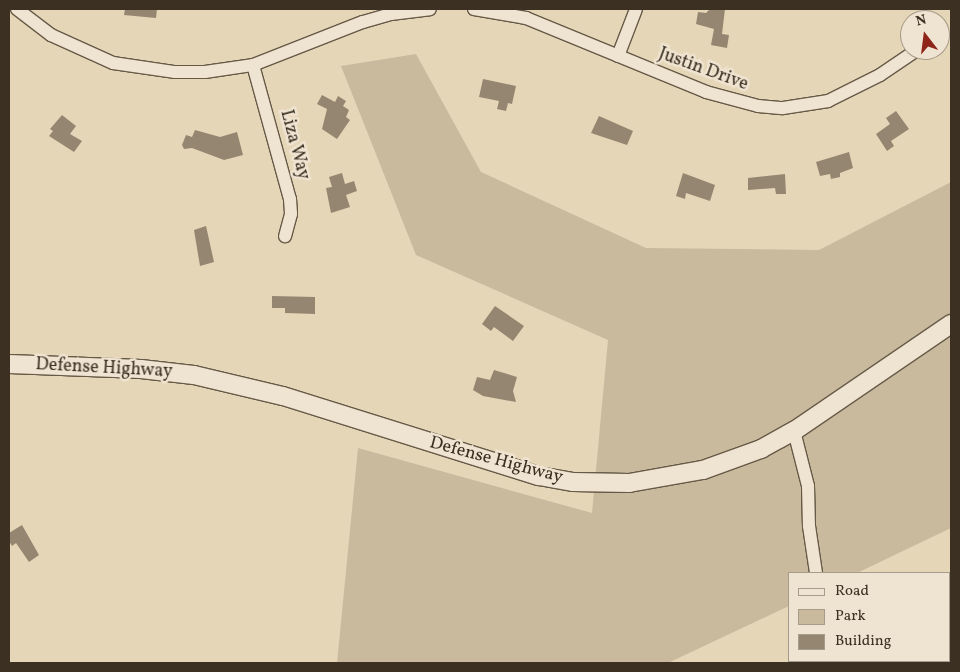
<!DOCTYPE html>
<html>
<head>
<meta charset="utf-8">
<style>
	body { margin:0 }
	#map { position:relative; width:960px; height:672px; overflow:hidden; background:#e6d6b8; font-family:Vollkorn,serif }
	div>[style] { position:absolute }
	.green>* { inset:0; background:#c9ba9e }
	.building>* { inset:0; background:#948670 }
	.roads { filter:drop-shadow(1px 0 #665a47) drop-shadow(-1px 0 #665a47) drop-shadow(0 1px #665a47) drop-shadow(0 -1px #665a47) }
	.street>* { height:12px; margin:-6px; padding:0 6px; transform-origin:6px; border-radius:6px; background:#efe4d1 }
	.secondary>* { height:18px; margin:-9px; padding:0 9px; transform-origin:9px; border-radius:9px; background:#efe4d1 }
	span { translate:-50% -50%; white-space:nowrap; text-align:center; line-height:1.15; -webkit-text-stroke:5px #efe4d1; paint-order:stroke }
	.street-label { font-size:18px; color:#3b3021 }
	.frame { position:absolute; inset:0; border:10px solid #3b3021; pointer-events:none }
	.legend { position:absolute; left:788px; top:572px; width:162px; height:90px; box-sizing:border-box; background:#efe4d1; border:1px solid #a79c8b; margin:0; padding:6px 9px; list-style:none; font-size:15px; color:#3b3021 }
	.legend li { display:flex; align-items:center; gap:10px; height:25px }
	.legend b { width:25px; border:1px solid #a79c8b }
	.north { position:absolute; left:900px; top:10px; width:50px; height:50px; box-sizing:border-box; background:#efe4d1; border:1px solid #a79c8b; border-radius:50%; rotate:345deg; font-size:14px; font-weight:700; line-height:20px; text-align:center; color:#3b3021 }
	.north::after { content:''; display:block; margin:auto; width:18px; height:22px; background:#8f2418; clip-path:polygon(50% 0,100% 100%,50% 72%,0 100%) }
</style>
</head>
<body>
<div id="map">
	<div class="green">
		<i style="clip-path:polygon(416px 54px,481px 172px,646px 248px,819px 250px,951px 182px,951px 528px,857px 573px,789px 573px,789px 606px,668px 663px,337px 663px,358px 448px,592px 513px,608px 340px,416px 255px,341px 66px)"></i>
	</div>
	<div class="building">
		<i style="clip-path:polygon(125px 9px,157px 9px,156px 18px,124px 15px)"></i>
		<i style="clip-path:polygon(710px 9px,725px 9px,722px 34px,729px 35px,727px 48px,711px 45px,714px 29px,696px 24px,698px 12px,706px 13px)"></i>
		<i style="clip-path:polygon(483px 79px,516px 86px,512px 104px,508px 103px,506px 111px,497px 109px,499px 101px,479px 97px)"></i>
		<i style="clip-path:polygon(322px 95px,335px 102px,338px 96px,346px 101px,343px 106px,349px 110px,346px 117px,350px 120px,337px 139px,322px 129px,327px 109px,317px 104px)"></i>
		<i style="clip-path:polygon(896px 111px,909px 129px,891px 141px,894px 146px,887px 151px,876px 134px,890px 124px,886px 118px)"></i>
		<i style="clip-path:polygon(62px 115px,76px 126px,70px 134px,82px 141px,74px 152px,49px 136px,53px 131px,50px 129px)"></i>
		<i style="clip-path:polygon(599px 116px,633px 131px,627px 145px,591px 133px)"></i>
		<i style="clip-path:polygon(195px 130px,220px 137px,237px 132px,243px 155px,224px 160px,192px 148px,184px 149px,182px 145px,186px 135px,192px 137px)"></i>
		<i style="clip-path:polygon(849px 152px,853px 168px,840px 173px,840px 177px,831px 179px,830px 174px,820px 176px,816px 162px)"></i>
		<i style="clip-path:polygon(342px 173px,345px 184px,354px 181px,357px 191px,346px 195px,350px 207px,331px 213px,326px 188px,332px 187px,329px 177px)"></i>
		<i style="clip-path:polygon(683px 173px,715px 185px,710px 201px,686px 193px,685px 199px,676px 196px)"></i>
		<i style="clip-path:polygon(785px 174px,786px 194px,776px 194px,775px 188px,748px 190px,748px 178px)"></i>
		<i style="clip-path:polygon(206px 226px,214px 262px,200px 266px,194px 230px)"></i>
		<i style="clip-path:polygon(272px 296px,315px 297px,315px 314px,285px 313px,285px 308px,272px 308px)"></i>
		<i style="clip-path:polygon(495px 306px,524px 326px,513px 341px,494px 327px,491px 331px,482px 324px)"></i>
		<i style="clip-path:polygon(494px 370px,517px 377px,513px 391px,516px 402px,483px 396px,473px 390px,477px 377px,490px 380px)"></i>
		<i style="clip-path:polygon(22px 525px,39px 555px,29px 562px,16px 543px,12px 546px,9px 541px,9px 533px)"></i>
	</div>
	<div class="roads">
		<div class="street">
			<i style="left:17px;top:9px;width:43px;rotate:37.4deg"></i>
			<i style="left:51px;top:35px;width:68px;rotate:24.3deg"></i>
			<i style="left:113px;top:63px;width:63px;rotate:8.3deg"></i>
			<i style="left:175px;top:72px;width:30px"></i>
			<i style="left:205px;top:72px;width:49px;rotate:-8.3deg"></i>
			<i style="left:253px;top:65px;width:118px;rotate:-21.4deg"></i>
			<i style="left:363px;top:22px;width:29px;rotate:-16deg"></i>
			<i style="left:391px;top:14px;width:39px;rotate:-7deg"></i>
			<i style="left:474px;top:9px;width:53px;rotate:9.8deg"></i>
			<i style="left:526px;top:18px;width:195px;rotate:22.3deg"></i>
			<i style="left:706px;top:92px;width:54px;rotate:15.1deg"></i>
			<i style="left:758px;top:106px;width:25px;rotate:5deg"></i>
			<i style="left:783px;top:108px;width:46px;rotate:-8.8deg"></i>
			<i style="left:828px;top:101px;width:58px;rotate:-26.6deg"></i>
			<i style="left:880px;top:75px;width:45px;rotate:-34deg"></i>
			<i style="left:618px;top:56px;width:50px;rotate:-69deg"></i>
			<i style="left:253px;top:65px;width:139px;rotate:74.6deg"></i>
			<i style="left:290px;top:199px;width:15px;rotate:86deg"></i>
			<i style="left:291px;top:214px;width:23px;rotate:105deg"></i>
			<i style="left:794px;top:431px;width:57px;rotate:75.7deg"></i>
			<i style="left:808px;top:486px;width:40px;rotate:88.6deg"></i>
			<i style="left:809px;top:526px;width:48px;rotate:81.5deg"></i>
			<i style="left:852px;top:661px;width:3px;rotate:45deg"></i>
		</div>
		<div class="secondary">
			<i style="left:9px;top:364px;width:132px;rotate:2.2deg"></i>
			<i style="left:141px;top:369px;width:53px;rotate:6.5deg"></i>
			<i style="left:194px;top:375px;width:91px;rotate:13.3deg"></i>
			<i style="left:283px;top:396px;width:268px;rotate:17.4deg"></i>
			<i style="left:539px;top:476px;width:35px;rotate:10deg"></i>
			<i style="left:573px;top:482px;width:56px;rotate:1deg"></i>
			<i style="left:629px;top:483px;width:75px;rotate:-10deg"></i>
			<i style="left:703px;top:470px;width:62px;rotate:-19.9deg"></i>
			<i style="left:761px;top:449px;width:38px;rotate:-29deg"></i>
			<i style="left:794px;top:431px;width:190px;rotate:-34.3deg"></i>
		</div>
	</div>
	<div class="street-label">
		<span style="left:703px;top:70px;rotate:20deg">Justin Drive</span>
		<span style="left:294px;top:145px;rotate:75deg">Liza Way</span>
		<span style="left:104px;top:369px;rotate:3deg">Defense Highway</span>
		<span style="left:496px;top:461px;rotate:15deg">Defense Highway</span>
	</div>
	<div class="frame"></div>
	<ul class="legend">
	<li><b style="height:6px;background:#efe4d1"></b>Road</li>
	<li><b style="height:14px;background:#c9ba9e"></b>Park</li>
	<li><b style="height:14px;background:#948670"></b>Building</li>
	</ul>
	<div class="north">N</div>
</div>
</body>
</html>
